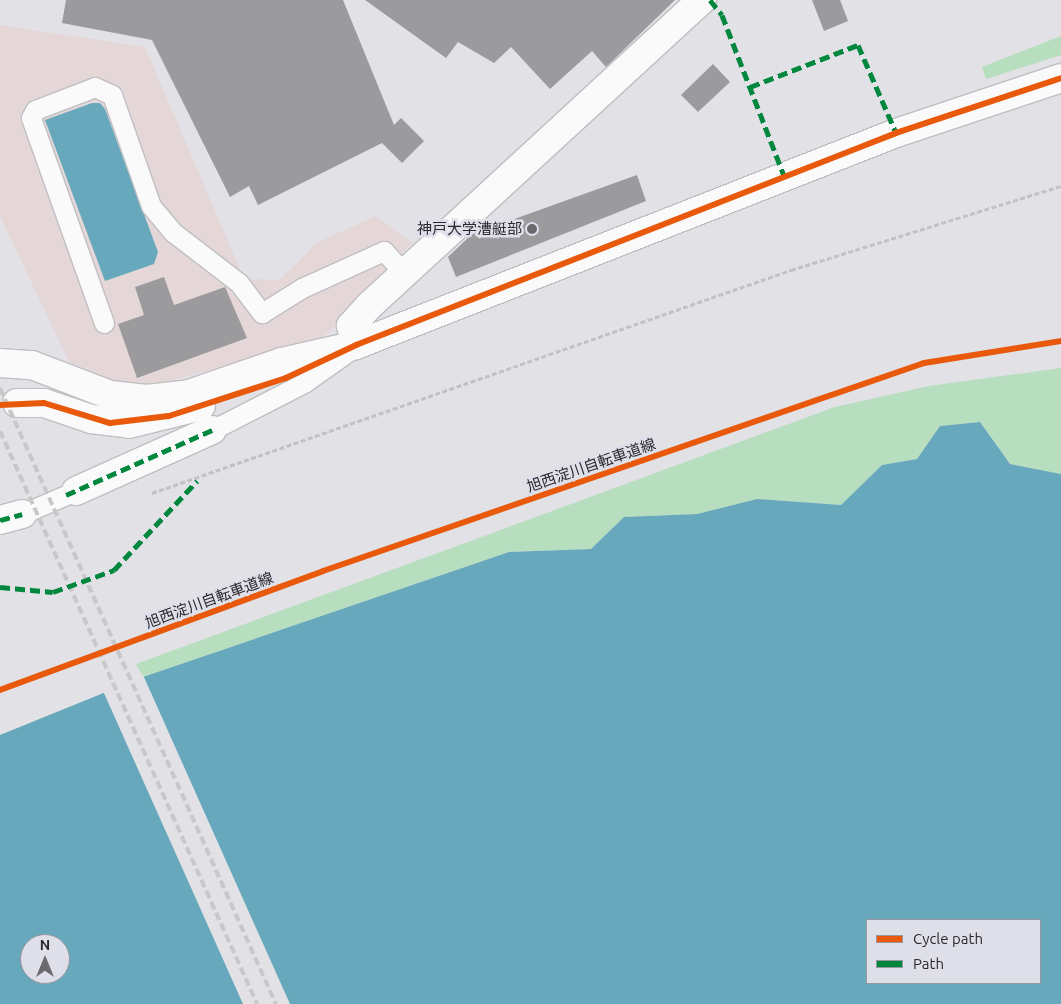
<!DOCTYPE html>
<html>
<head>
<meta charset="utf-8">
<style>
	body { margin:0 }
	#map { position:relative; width:1061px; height:1004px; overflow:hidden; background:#e1e1e6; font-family:Ubuntu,"Noto Sans JP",sans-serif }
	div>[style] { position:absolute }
	.industrial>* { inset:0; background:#e5d7d8 }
	.green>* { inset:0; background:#b7debe }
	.water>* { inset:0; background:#68a8bc }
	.pier>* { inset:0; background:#e1e1e6 }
	.building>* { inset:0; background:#9b9b9e }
	.path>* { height:3px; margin-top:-1.5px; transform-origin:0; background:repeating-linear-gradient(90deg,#c2c2c4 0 5px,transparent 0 7.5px) }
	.roads { filter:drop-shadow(1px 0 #bfbfc3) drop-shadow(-1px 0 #bfbfc3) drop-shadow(0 1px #bfbfc3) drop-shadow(0 -1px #bfbfc3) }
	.service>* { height:19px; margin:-9.5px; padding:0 9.5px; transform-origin:9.5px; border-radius:9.5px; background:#fafafb }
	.pedestrian>* { height:28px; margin:-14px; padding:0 14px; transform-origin:14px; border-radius:14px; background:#fafafb }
	.minor>* { height:28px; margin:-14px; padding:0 14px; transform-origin:14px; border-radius:14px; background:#fafafb }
	.tertiary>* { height:28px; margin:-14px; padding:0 14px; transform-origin:14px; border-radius:14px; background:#fafafb }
	.rail>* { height:4px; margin-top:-2px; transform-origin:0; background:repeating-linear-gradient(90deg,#c8c8c8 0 8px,transparent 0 12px) }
	.quiet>* { height:5px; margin-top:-2.5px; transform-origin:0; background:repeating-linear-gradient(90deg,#00873e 0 10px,transparent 0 15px) }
	.cycleway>* { height:6px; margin:-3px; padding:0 3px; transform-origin:3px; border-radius:3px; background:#e8590c }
	.dots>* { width:14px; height:14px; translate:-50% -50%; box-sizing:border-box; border:2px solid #dedfe9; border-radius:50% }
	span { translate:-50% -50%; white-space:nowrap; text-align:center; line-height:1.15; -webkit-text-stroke:5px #dedfe9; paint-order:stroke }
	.poi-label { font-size:15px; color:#29292d }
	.right { translate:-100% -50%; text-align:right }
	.street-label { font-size:15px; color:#29292d }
	.legend { position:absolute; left:866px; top:919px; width:175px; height:65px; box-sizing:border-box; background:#dedfe9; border:1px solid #96969e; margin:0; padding:6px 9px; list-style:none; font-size:15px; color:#29292d }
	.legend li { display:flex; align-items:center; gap:10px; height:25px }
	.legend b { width:25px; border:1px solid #96969e }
	.north { position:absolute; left:20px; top:934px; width:50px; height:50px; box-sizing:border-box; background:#dedfe9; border:1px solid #96969e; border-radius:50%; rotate:0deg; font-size:14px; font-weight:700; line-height:20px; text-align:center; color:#29292d }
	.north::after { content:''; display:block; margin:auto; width:18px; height:22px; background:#69696e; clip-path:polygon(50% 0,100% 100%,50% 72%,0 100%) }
</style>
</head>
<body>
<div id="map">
	<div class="industrial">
		<i style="clip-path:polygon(0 25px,145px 47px,242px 274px,252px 279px,279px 280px,318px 242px,376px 216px,412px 243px,322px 339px,162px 383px,119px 382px,69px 362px,0 216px)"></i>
	</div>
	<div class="green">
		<i style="clip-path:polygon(1061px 36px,1061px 55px,986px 79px,982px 67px)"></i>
		<i style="clip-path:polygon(1061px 368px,1061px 474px,1010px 464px,980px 422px,940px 426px,917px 459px,882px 465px,841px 505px,757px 499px,697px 514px,624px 517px,591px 549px,509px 552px,143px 677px,136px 664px,835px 407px,929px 386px)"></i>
	</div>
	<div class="water">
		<i style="clip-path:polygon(92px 103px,100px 103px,105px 109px,158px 252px,154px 264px,105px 281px,45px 120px)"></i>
		<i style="clip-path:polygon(evenodd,980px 422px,1010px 464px,1061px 474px,1061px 1004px,0 1004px,0 735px,143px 677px,509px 552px,591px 549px,624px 517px,697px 514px,757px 499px,841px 505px,882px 465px,917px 459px,940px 426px,980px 422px,867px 920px,1040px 920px,1040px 983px,867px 983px,867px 920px,980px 422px,30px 944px,60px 944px,60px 974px,30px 974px,30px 944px)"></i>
	</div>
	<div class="pier">
		<i style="clip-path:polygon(143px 675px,290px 1004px,243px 1004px,103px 691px)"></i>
	</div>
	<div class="building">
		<i style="clip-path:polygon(66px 0,343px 0,394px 125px,401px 118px,424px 141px,402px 163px,382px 143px,258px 205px,249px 186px,230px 197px,152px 40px,62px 23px)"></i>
		<i style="clip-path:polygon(365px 0,675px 0,606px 67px,592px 51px,550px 89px,511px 47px,494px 63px,458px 42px,446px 58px)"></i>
		<i style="clip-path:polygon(812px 0,840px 0,848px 21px,824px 31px)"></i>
		<i style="clip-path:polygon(713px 64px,730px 82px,698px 112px,681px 95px)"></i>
		<i style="clip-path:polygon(637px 175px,646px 201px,456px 277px,448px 257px,472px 234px)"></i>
		<i style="clip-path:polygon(164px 277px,174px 305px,225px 287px,247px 338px,137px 378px,118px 324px,144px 315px,135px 287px)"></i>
	</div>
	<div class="path">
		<i style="left:152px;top:493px;width:677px;rotate:-19.24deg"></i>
		<i style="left:791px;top:270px;width:283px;rotate:-17.3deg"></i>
	</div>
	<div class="roads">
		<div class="service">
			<i style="left:104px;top:323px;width:218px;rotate:-109.6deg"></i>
			<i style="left:31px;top:118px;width:9px;rotate:-63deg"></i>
			<i style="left:35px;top:110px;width:64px;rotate:-21deg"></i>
			<i style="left:95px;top:87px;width:19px;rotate:25deg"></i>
			<i style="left:112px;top:95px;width:118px;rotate:70.6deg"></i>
			<i style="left:151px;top:206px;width:35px;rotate:50deg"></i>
			<i style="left:174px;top:233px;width:82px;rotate:37.6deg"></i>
			<i style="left:239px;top:283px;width:38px;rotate:53deg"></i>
			<i style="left:262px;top:313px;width:47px;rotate:-32deg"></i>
			<i style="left:302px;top:288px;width:90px;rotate:-24.3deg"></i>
			<i style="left:384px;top:251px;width:28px;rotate:48deg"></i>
			<i style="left:212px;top:430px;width:103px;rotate:-27.1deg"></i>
			<i style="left:304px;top:383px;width:55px;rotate:-35.4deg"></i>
			<i style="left:22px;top:514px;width:48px;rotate:-23.4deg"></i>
		</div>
		<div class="pedestrian">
			<i style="left:76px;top:491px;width:149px;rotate:-24.2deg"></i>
			<i style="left:0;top:520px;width:23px;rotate:-15deg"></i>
		</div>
		<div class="minor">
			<i style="left:356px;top:345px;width:20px;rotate:-105deg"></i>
			<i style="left:351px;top:326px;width:28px;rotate:-48deg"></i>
			<i style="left:370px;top:305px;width:451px;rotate:-42.6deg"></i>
			<i style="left:0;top:363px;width:32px;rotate:4deg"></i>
			<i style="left:32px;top:365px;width:84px;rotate:21deg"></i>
			<i style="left:110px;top:395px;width:37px;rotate:6deg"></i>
			<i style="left:147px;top:399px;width:42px;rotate:-6.8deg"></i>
			<i style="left:189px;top:394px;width:98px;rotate:-19deg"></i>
			<i style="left:282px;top:362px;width:76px;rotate:-12.9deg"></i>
			<i style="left:17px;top:403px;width:27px"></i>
			<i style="left:44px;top:403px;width:50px;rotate:18.8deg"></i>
			<i style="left:91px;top:419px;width:38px;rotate:7deg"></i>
			<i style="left:129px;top:424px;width:74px;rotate:-14deg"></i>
		</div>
		<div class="tertiary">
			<i style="left:356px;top:345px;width:580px;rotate:-21.43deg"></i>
			<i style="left:896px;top:133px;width:174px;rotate:-18.4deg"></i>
		</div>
	</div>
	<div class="rail">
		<i style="left:0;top:388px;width:675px;rotate:65.87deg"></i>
		<i style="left:0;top:431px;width:628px;rotate:65.84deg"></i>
	</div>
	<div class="quiet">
		<i style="left:710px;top:0;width:19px;rotate:51deg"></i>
		<i style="left:722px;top:15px;width:173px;rotate:68.9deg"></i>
		<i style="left:750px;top:87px;width:116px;rotate:-21.3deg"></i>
		<i style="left:858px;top:45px;width:96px;rotate:66.6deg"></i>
		<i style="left:66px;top:495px;width:160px;rotate:-24deg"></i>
		<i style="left:0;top:520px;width:23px;rotate:-15deg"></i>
		<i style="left:0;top:587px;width:53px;rotate:5.4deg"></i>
		<i style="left:53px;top:592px;width:65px;rotate:-19.8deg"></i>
		<i style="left:114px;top:570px;width:122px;rotate:-47deg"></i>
	</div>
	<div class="cycleway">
		<i style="left:0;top:405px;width:44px;rotate:-2.6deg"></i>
		<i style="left:44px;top:403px;width:69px;rotate:16.9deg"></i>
		<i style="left:110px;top:423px;width:59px;rotate:-6.8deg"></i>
		<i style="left:169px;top:416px;width:123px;rotate:-18deg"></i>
		<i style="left:286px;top:378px;width:77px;rotate:-25.2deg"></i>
		<i style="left:356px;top:345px;width:580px;rotate:-21.43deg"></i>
		<i style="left:896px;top:133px;width:174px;rotate:-18.4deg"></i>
		<i style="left:0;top:690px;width:344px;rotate:-20.2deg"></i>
		<i style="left:323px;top:571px;width:636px;rotate:-19.09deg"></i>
		<i style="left:924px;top:363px;width:139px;rotate:-9.1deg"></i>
	</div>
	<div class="dots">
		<i style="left:532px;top:229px;background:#69696e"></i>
	</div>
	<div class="poi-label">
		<span class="right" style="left:522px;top:229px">神戸大学漕艇部</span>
	</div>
	<div class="street-label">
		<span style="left:591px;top:465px;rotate:-19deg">旭西淀川自転車道線</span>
		<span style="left:209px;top:600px;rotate:-20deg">旭西淀川自転車道線</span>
	</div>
	<ul class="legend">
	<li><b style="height:6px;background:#e8590c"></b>Cycle path</li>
	<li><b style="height:6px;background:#00873e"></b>Path</li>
	</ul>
	<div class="north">N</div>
</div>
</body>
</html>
